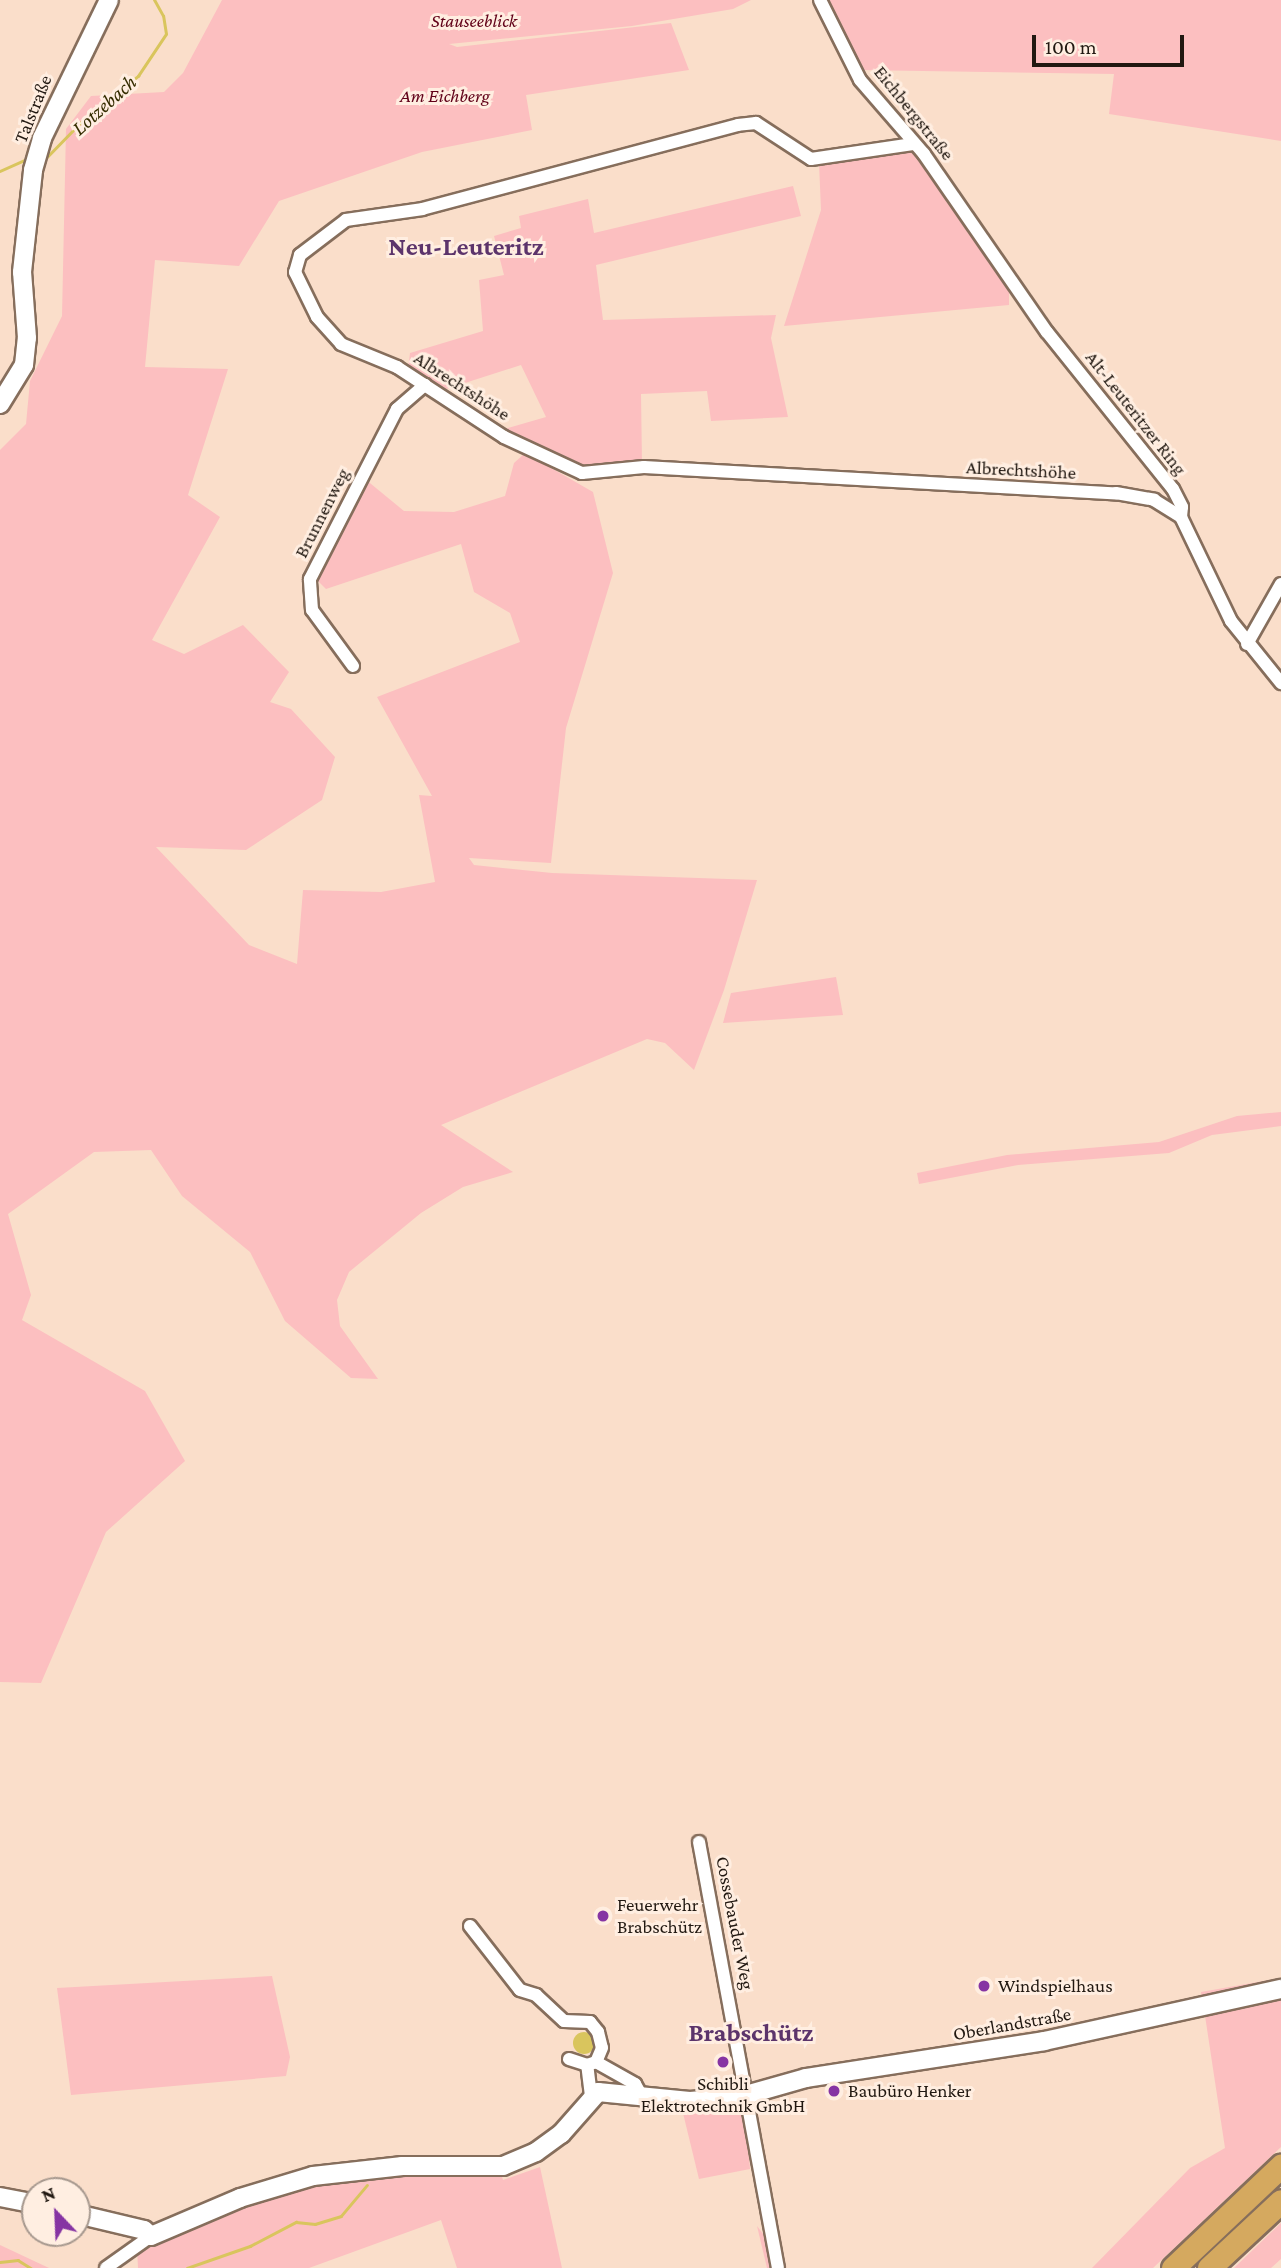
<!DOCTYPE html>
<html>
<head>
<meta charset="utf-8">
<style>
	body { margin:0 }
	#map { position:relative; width:1281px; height:2268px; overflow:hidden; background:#fadeca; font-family:"Crimson Pro",serif }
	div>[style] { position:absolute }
	.green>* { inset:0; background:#fcbfc0 }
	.water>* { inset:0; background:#d9c55d }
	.round { border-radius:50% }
	.stream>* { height:2.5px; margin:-1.25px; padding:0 1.25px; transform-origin:1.25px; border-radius:1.25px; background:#d9c55d }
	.roads { filter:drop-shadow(2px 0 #866e5c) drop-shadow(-2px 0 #866e5c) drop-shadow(0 2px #866e5c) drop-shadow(0 -2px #866e5c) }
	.street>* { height:12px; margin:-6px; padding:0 6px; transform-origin:6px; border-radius:6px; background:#fff }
	.secondary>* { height:18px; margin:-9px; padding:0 9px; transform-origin:9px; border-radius:9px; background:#fff }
	.highway>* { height:23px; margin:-11.5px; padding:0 11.5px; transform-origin:11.5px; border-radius:11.5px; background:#d5a95f }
	.dots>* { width:19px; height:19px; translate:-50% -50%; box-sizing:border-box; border:4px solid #ffeee1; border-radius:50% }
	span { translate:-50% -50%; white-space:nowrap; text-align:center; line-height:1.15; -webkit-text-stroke:6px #ffeee1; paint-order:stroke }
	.park-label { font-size:19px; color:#610018; font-style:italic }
	.street-label { font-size:19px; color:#211811 }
	.poi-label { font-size:19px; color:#211811 }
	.left { translate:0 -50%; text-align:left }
	.water-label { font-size:21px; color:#352d00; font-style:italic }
	.district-label { font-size:26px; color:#5c346b; font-weight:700 }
	.north { position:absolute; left:21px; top:2177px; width:70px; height:70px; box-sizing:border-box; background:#ffeee1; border:2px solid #a6988e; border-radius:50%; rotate:337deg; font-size:19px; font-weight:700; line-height:28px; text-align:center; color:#211811 }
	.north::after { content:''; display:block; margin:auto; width:24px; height:32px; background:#8634a3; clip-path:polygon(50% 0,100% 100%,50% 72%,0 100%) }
	.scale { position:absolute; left:1032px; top:35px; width:152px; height:32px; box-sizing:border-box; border:4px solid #211811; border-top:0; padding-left:9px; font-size:21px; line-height:24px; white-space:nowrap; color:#211811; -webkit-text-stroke:5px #ffeee1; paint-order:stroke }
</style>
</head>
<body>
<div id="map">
	<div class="green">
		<i style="clip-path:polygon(222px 0,751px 0,733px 9px,632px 26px,449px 44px,457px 47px,671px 23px,689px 70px,526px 95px,532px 130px,422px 152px,279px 201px,239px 266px,155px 260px,145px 367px,228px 369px,188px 495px,220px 517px,152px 640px,184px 654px,243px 625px,289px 672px,270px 702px,291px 709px,335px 757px,322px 800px,246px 850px,156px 847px,249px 945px,297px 964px,303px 890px,381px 892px,435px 882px,419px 795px,432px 796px,377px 697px,520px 642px,510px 613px,474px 592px,461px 544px,326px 589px,317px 580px,365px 479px,404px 511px,454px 512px,505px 496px,514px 463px,525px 453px,593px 492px,613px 573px,566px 728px,551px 863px,469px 858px,474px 865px,552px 873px,757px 880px,724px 990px,694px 1070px,665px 1043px,647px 1039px,441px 1125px,513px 1172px,463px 1187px,421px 1213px,349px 1272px,337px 1300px,340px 1326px,378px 1379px,351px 1378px,285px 1321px,250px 1252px,182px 1196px,151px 1150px,94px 1152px,8px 1214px,31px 1295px,22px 1320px,145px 1391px,185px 1461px,106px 1532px,41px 1683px,0 1682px,0 450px,26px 424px,30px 381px,62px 316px,66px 129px,91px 96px,164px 92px,183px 73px)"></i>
		<i style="clip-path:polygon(824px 0,1281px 0,1281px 141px,1109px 114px,1114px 74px,859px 70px)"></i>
		<i style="clip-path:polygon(911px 151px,960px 212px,1009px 289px,1009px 305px,784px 326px,821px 210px,819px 163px)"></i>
		<i style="clip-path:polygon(793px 186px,801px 216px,596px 265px,603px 320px,776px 315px,771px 338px,788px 417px,711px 421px,707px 391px,641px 394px,642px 463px,582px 470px,501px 430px,546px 417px,521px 365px,443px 390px,408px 369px,410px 353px,483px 331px,479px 280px,504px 275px,494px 236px,521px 228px,519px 216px,588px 199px,594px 233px)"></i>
		<i style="clip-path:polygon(836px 977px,843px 1015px,723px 1023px,731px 993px)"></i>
		<i style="clip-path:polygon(1281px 1112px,1281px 1126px,1212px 1135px,1169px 1153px,1018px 1165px,919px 1184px,917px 1173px,1007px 1155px,1159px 1142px,1237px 1116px)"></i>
		<i style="clip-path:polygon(272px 1976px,290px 2057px,286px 2076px,71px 2095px,57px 1988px)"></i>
		<i style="clip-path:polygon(1281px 1978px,1281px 1985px,1202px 2001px,1201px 1992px)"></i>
		<i style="clip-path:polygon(1281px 1994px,1281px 2147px,1153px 2268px,1092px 2268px,1190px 2168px,1225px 2148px,1204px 2009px)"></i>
		<i style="clip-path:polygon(737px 2105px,745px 2114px,750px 2169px,699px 2179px,682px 2109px)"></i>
		<i style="clip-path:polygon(540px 2167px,562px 2268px,457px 2268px,441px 2220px,309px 2268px,138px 2268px,137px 2248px,281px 2188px,379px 2172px,500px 2170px,503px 2180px)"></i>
		<i style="clip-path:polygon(1281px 2223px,1281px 2259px,1271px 2268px,1234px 2268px)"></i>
		<i style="clip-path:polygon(757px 2226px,767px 2239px,774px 2268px,767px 2268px)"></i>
		<i style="clip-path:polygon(0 2245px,49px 2268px,0 2268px)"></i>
	</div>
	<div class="water">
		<i class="round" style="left:573px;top:2032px;width:22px;height:22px"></i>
	</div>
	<div class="stream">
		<i style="left:45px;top:159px;width:57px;rotate:-45.7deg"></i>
		<i style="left:85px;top:118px;width:68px;rotate:-38.4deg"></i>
		<i style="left:138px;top:76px;width:50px;rotate:-56.3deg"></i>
		<i style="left:166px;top:34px;width:18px;rotate:-99deg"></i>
		<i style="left:163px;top:16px;width:18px;rotate:-119deg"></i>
		<i style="left:0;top:171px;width:34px;rotate:-24deg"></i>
		<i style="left:0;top:2262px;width:18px;rotate:-6deg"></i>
		<i style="left:18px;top:2260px;width:15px;rotate:32deg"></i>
		<i style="left:187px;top:2268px;width:67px;rotate:-19.2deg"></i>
		<i style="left:250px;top:2246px;width:52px;rotate:-27.6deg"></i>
		<i style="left:296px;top:2222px;width:19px;rotate:6deg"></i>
		<i style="left:315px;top:2224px;width:27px;rotate:-17deg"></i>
		<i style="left:341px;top:2216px;width:40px;rotate:-50deg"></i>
	</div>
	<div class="roads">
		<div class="street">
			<i style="left:820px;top:0;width:89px;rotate:63.4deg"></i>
			<i style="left:860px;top:80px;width:98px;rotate:49.1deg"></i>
			<i style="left:924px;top:154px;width:216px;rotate:55.4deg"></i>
			<i style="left:1047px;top:332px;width:201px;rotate:51.3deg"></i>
			<i style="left:1173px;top:489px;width:20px;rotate:63deg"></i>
			<i style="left:1182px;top:507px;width:10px;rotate:96deg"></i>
			<i style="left:1181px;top:517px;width:115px;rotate:64.3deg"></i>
			<i style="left:1231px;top:621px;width:80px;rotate:51.1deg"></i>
			<i style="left:913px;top:144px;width:103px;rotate:171.6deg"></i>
			<i style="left:811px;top:159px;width:66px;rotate:-146.8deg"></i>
			<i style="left:756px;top:123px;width:18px;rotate:174deg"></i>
			<i style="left:738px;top:125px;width:326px;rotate:165.1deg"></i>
			<i style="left:423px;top:209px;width:78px;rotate:171.9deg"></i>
			<i style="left:346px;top:220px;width:58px;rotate:142.7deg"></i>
			<i style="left:300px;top:255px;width:18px;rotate:106deg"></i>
			<i style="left:295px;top:272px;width:50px;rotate:63.9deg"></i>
			<i style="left:317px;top:317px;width:36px;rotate:48deg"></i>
			<i style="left:341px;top:344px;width:61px;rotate:22.3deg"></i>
			<i style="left:397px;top:367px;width:128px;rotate:33.2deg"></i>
			<i style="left:504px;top:437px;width:86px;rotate:24.8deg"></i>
			<i style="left:582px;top:473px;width:62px;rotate:-5.5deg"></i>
			<i style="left:644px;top:467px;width:473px;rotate:3.2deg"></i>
			<i style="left:1116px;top:493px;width:39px;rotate:10deg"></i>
			<i style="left:1154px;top:500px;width:32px;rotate:32deg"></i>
			<i style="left:1247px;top:644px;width:69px;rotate:-60.5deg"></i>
			<i style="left:353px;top:666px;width:69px;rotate:-126.2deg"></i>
			<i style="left:312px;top:610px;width:31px;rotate:-94deg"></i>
			<i style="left:310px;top:579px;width:191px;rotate:-62.9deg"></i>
			<i style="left:397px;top:409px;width:37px;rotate:-41deg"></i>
			<i style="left:699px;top:1842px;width:433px;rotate:79.5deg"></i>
			<i style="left:470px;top:1926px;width:81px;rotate:52deg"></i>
			<i style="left:520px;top:1990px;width:17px;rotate:17deg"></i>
			<i style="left:536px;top:1995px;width:38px;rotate:43deg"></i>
			<i style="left:564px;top:2021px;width:26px;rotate:2deg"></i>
			<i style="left:590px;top:2022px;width:13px;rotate:51deg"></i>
			<i style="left:598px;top:2032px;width:16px;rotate:76deg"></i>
			<i style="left:602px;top:2048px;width:15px;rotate:113deg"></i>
			<i style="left:569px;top:2059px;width:19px;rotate:18deg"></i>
			<i style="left:591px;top:2096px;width:31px;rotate:-97deg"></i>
			<i style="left:587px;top:2065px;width:9px;rotate:-18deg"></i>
			<i style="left:596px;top:2062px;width:45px;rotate:29.4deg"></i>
			<i style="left:635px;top:2084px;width:10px;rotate:61deg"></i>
			<i style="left:106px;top:2268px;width:55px;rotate:-35.4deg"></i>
		</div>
		<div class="secondary">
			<i style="left:0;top:404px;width:46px;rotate:-58.4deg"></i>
			<i style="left:24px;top:365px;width:27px;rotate:-84deg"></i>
			<i style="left:27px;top:338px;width:66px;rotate:-94.3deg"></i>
			<i style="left:22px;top:272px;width:103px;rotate:-83.8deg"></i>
			<i style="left:33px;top:170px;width:33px;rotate:-74deg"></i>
			<i style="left:42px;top:138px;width:153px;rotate:-64.1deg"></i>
			<i style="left:0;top:2197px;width:36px;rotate:11deg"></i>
			<i style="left:77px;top:2214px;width:69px;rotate:13.4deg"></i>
			<i style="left:144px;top:2230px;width:9px;rotate:41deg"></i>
			<i style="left:151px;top:2236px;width:97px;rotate:-23.1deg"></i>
			<i style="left:240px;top:2198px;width:76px;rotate:-16.8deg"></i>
			<i style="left:313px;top:2176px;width:90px;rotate:-6.4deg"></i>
			<i style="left:402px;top:2166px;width:101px"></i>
			<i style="left:503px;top:2166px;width:36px;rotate:-23deg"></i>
			<i style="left:536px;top:2152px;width:31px;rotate:-36deg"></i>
			<i style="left:561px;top:2134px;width:56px;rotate:-48.6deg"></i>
			<i style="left:598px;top:2092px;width:92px;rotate:5.6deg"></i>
			<i style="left:690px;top:2101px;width:49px;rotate:-4.7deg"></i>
			<i style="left:739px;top:2097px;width:70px;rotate:-15.8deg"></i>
			<i style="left:806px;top:2078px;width:241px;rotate:-8.8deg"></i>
			<i style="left:1044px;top:2041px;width:243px;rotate:-12.4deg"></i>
		</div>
		<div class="highway">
			<i style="left:1173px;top:2268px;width:149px;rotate:-43.4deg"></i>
			<i style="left:1209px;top:2268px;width:98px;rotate:-42.9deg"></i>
		</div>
	</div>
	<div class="dots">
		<i style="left:603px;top:1916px;background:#8634a3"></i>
		<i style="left:984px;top:1986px;background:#8634a3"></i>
		<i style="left:723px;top:2062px;background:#8634a3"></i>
		<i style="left:834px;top:2091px;background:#8634a3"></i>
	</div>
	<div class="park-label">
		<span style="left:474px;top:21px">Stauseeblick</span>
		<span style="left:445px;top:96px">Am Eichberg</span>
	</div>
	<div class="street-label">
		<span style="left:33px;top:109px;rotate:-68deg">Talstraße</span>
		<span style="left:914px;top:113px;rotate:51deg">Eichbergstraße</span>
		<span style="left:462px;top:386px;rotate:33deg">Albrechtshöhe</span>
		<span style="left:1136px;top:413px;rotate:52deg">Alt-Leuteritzer Ring</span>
		<span style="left:1021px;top:470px;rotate:3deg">Albrechtshöhe</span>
		<span style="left:322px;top:513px;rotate:-63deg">Brunnenweg</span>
		<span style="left:735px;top:1923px;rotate:79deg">Cossebauder Weg</span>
		<span style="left:1012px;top:2024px;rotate:-10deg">Oberlandstraße</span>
	</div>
	<div class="poi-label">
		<span class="left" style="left:617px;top:1916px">Feuerwehr<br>Brabschütz</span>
		<span class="left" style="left:998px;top:1986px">Windspielhaus</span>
		<span style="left:723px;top:2095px">Schibli<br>Elektrotechnik GmbH</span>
		<span class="left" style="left:848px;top:2091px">Baubüro Henker</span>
	</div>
	<div class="water-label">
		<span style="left:104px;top:105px;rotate:-42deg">Lotzebach</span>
	</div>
	<div class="district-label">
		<span style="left:466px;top:247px">Neu-Leuteritz</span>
		<span style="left:751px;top:2033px">Brabschütz</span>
	</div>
	<div class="north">N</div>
	<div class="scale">100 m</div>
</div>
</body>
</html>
